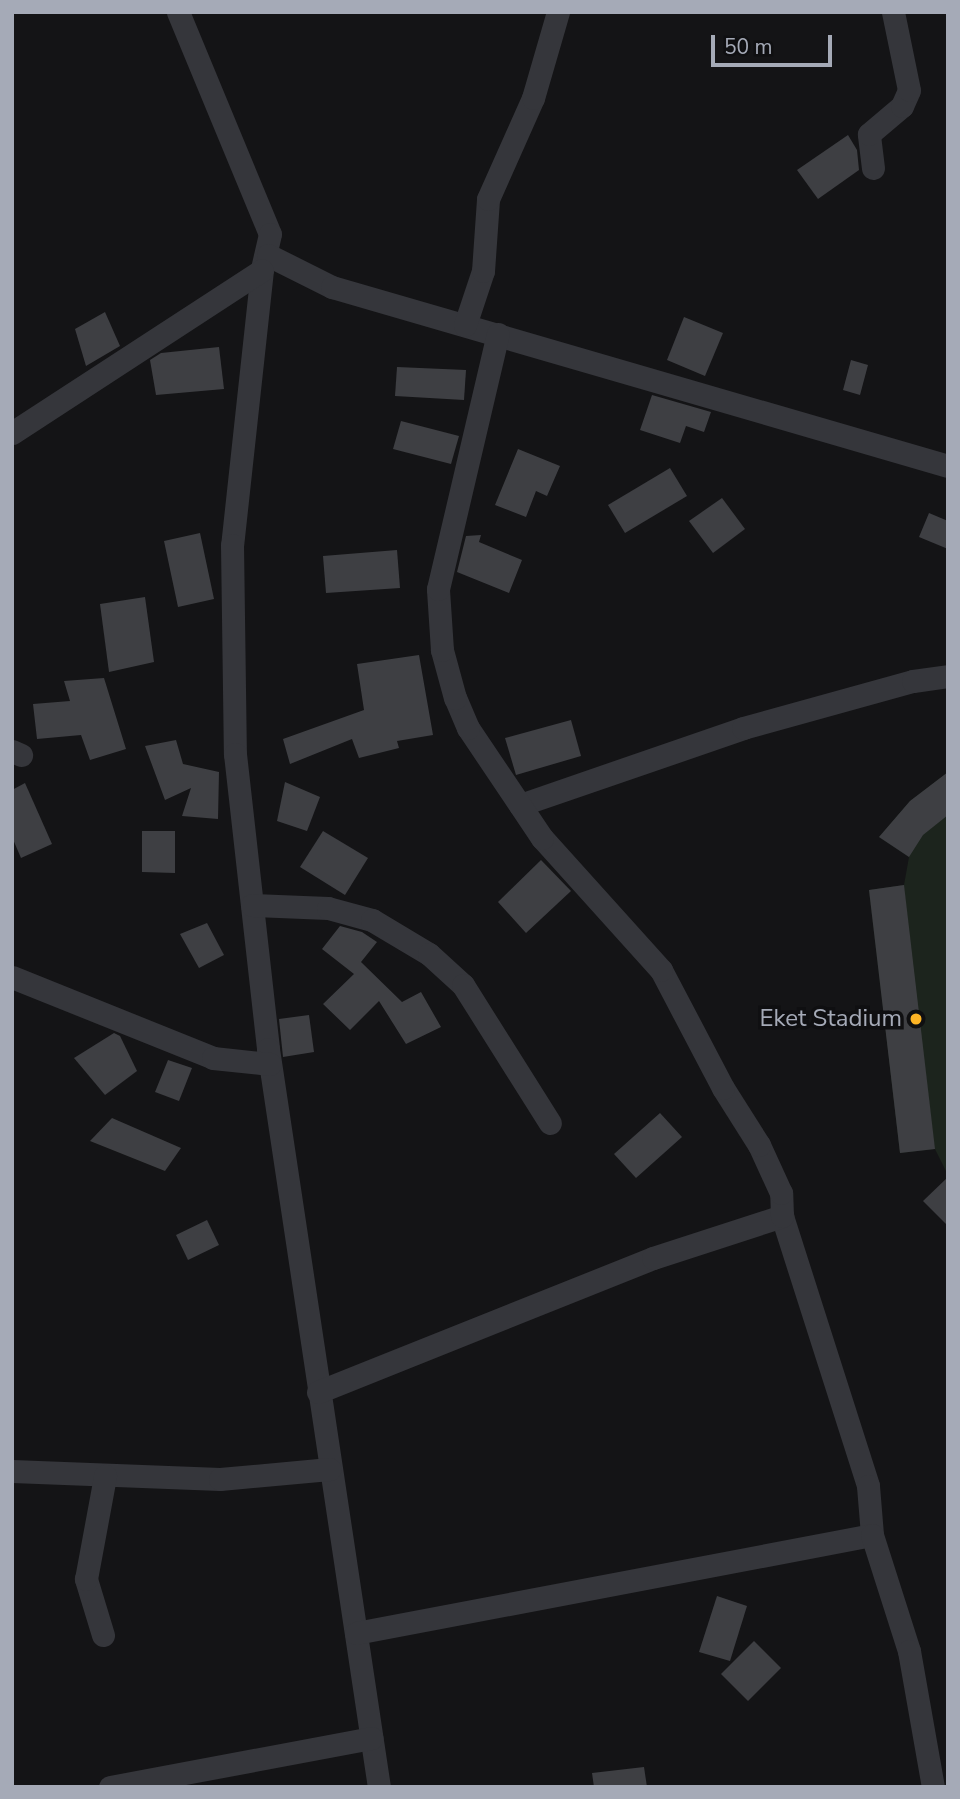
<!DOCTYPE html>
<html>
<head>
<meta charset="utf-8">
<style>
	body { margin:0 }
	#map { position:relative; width:960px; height:1799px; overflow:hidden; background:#141416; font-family:"Nunito Sans",sans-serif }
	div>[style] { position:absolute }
	.green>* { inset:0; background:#1c241d }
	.building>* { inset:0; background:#3e3f43 }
	.minor>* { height:23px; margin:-11.5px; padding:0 11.5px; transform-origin:11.5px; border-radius:11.5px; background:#35363b }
	.dots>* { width:19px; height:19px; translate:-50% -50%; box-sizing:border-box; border:4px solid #0f0f11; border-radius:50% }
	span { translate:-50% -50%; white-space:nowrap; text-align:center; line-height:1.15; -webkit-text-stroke:7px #0f0f11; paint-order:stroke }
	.poi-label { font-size:24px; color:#a5aab7 }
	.right { translate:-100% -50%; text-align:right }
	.frame { position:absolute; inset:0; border:14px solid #a5aab7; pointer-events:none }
	.scale { position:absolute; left:711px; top:35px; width:121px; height:32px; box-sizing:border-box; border:4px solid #a5aab7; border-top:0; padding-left:9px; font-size:21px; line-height:24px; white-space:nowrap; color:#a5aab7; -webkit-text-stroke:5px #0f0f11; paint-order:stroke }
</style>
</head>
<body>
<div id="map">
	<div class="green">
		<i style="clip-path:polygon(948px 772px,948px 1175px,935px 1149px,900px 1153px,869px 890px,904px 885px,909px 857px,879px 837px,910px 801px)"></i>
	</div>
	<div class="building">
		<i style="clip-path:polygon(848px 135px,857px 150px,859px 170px,818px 199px,797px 170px)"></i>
		<i style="clip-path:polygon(105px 312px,120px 346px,86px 366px,75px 329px)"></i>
		<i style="clip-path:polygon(684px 317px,723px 333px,705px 376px,667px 360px)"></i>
		<i style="clip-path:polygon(219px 347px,224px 389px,156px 395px,150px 360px,161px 353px)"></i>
		<i style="clip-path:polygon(851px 360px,868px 365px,860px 395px,843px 390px)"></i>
		<i style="clip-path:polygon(397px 367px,466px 370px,464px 400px,395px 396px)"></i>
		<i style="clip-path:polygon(652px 395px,711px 412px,704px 432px,686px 426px,680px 443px,640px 430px)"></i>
		<i style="clip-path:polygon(401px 421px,459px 436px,451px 464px,393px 449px)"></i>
		<i style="clip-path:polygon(518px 449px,560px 466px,547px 496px,536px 491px,526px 517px,495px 505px)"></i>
		<i style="clip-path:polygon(670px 468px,687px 496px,625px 533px,608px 505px)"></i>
		<i style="clip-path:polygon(722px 498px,745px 529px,713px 553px,689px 521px)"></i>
		<i style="clip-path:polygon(929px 513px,948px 521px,948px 549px,919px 537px)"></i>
		<i style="clip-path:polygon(200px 533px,214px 599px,178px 607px,164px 541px)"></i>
		<i style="clip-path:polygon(481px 535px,479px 542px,522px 560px,509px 593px,457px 572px,466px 536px)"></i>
		<i style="clip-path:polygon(397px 550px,400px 588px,326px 593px,323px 556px)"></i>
		<i style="clip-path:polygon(145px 597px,154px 662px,109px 672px,100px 604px)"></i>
		<i style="clip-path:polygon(419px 655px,433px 735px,397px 741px,399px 748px,359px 758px,352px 739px,290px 764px,283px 739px,364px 710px,357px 664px)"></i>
		<i style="clip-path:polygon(104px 678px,126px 749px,90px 760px,81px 735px,37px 739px,33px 704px,70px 701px,64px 681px)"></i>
		<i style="clip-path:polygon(571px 720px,581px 756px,516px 775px,505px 738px)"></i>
		<i style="clip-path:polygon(176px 740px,183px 764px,219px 772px,218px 819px,182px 816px,191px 788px,165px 800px,145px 746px)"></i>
		<i style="clip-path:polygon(948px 772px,948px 815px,923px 835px,909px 857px,879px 837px,910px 801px)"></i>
		<i style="clip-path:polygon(285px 782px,320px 797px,307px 831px,277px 821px)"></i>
		<i style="clip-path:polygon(25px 783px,52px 844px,21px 858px,12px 837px,12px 790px)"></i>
		<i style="clip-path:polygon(142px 831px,175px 831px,175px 873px,142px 872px)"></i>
		<i style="clip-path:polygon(323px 831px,368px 858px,345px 895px,300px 867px)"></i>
		<i style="clip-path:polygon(541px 860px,571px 891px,526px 933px,498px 902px)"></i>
		<i style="clip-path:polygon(904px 885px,935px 1149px,900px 1153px,869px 890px)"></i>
		<i style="clip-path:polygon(207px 923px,224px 955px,199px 968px,180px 934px)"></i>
		<i style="clip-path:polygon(340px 926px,362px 932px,377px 942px,361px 962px,402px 1002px,421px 992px,441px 1027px,406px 1044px,379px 1001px,350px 1030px,323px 1004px,354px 974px,322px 949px)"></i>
		<i style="clip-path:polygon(309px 1015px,314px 1052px,283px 1057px,279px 1019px)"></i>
		<i style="clip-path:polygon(114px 1033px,120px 1036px,137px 1071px,105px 1095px,74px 1058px)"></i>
		<i style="clip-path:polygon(168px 1060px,192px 1068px,179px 1101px,155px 1092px)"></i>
		<i style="clip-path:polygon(660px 1113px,682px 1137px,636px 1178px,614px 1154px)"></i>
		<i style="clip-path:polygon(112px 1118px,181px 1148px,165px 1171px,90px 1141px)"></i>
		<i style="clip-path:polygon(948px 1177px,948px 1226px,923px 1201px)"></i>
		<i style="clip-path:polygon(207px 1220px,219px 1245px,188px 1260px,176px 1235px)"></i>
		<i style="clip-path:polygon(717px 1596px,747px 1606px,730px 1661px,699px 1652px)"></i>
		<i style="clip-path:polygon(754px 1641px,781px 1668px,748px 1701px,721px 1674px)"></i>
		<i style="clip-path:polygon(644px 1767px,647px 1787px,594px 1787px,592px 1773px)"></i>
	</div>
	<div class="minor">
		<i style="left:178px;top:12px;width:240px;rotate:67.5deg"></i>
		<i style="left:270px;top:234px;width:37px;rotate:103deg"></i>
		<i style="left:262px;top:270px;width:277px;rotate:96.2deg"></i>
		<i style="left:232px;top:545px;width:209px;rotate:89.2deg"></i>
		<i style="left:235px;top:754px;width:297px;rotate:83.6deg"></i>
		<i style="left:268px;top:1049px;width:746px;rotate:81.45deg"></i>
		<i style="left:873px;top:168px;width:34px;rotate:-97deg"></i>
		<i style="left:869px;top:134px;width:43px;rotate:-40.3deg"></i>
		<i style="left:902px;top:106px;width:17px;rotate:-66deg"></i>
		<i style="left:909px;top:90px;width:80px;rotate:-101.6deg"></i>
		<i style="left:268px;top:255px;width:72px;rotate:26.6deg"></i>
		<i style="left:332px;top:287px;width:641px;rotate:16.2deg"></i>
		<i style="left:465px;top:325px;width:57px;rotate:-71.6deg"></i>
		<i style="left:483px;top:271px;width:72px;rotate:-86deg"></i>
		<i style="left:488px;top:199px;width:111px;rotate:-66deg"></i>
		<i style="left:533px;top:98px;width:90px;rotate:-73.8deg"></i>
		<i style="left:12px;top:433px;width:298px;rotate:-33.1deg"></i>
		<i style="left:12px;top:751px;width:10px;rotate:24deg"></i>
		<i style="left:520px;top:805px;width:236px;rotate:-19deg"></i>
		<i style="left:743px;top:728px;width:176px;rotate:-15.5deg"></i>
		<i style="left:913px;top:681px;width:35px;rotate:-8deg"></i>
		<i style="left:252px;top:905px;width:76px;rotate:2.3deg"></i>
		<i style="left:328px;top:908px;width:46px;rotate:15.3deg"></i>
		<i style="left:372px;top:920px;width:66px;rotate:30.8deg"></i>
		<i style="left:429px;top:954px;width:46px;rotate:42.4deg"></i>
		<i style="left:463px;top:985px;width:163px;rotate:57.8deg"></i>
		<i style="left:12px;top:977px;width:217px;rotate:21.9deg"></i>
		<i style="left:213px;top:1058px;width:57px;rotate:6deg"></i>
		<i style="left:782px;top:1216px;width:283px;rotate:72.3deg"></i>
		<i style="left:868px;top:1486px;width:49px;rotate:85.3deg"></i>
		<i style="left:318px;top:1392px;width:361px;rotate:-21.8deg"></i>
		<i style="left:653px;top:1258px;width:136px;rotate:-18deg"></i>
		<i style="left:782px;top:1216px;width:23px;rotate:-92deg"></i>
		<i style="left:781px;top:1193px;width:53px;rotate:-114.6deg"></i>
		<i style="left:759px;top:1145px;width:67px;rotate:-122.3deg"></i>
		<i style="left:723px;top:1088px;width:133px;rotate:-117.7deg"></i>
		<i style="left:661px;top:970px;width:178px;rotate:-132deg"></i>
		<i style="left:542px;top:838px;width:133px;rotate:-123.9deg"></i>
		<i style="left:468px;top:728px;width:33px;rotate:-113deg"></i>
		<i style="left:455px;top:698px;width:50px;rotate:-105.2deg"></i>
		<i style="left:442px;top:650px;width:61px;rotate:-93.8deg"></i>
		<i style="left:438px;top:589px;width:262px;rotate:-76.8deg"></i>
		<i style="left:12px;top:1471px;width:208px;rotate:2.2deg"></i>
		<i style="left:220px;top:1479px;width:110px;rotate:-5.2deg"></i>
		<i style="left:356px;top:1633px;width:525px;rotate:-10.75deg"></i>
		<i style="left:872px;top:1535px;width:122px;rotate:72.3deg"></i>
		<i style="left:909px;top:1651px;width:138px;rotate:80deg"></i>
		<i style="left:103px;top:1635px;width:59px;rotate:-106.9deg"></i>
		<i style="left:86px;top:1579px;width:105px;rotate:-79.5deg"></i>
		<i style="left:110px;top:1787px;width:266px;rotate:-10.6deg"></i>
	</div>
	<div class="dots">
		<i style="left:916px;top:1019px;background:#fdb425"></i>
	</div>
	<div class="poi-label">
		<span class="right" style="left:902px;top:1019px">Eket Stadium</span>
	</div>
	<div class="frame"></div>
	<div class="scale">50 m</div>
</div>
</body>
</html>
